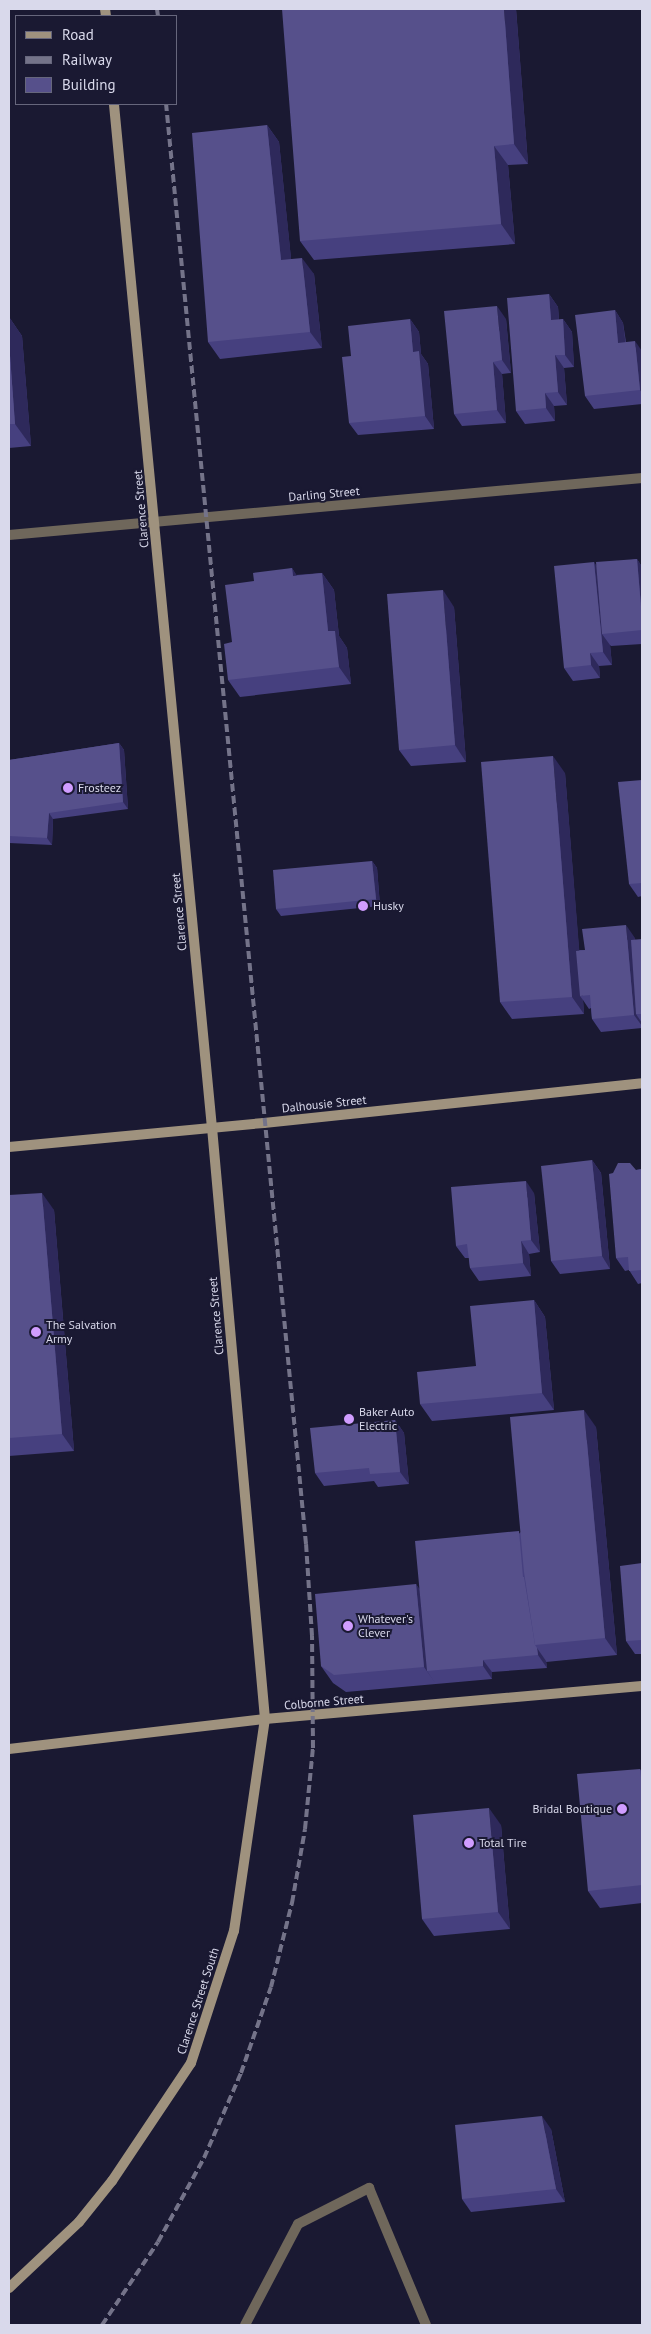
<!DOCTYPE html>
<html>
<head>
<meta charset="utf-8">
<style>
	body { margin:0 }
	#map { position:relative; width:651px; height:2334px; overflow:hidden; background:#1a1932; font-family:"PT Sans",sans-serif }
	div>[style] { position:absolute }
	.lane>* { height:10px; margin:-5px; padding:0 5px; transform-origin:5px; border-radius:5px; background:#6f675b }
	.street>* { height:10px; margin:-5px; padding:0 5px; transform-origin:5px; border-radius:5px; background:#6f675b }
	.secondary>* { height:10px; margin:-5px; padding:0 5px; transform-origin:5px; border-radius:5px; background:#9f927e }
	.rail>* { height:4px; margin-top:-2px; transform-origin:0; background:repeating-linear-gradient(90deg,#747389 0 8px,transparent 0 12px) }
	.wall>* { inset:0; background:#46407f }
	.shaded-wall>* { inset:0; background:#2e295b }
	.building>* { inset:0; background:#56508b }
	.dots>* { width:14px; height:14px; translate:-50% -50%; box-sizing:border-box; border:2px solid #1a1932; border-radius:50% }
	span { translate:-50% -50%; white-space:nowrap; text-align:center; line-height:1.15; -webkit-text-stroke:4px #1a1932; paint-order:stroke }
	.street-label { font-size:12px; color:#d9d9eb }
	.poi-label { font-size:12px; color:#d9d9eb }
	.left { translate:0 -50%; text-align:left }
	.right { translate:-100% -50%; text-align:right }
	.frame { position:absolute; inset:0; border:10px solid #d9d9eb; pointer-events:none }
	.legend { position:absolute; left:15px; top:15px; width:162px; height:90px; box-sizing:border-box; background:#1a1932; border:1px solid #66667c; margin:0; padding:6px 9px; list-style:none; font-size:15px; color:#d9d9eb }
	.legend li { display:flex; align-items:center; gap:10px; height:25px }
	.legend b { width:25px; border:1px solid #66667c }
</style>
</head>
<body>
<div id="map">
	<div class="lane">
		<i style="left:245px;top:2325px;width:114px;rotate:-62.3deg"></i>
		<i style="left:298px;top:2224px;width:80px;rotate:-26.9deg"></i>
		<i style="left:369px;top:2188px;width:148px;rotate:67.4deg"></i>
	</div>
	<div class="street">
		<i style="left:9px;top:535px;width:636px;rotate:-5.15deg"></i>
	</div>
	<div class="secondary">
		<i style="left:105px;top:9px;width:7px;rotate:82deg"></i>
		<i style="left:9px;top:1147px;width:256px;rotate:-5.4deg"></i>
		<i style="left:264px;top:1123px;width:380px;rotate:-6deg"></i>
		<i style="left:9px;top:1749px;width:258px;rotate:-6.7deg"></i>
		<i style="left:265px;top:1719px;width:378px;rotate:-5deg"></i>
		<i style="left:9px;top:2288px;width:96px;rotate:-43.3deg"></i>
		<i style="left:79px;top:2222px;width:53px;rotate:-51.2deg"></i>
		<i style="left:112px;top:2181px;width:142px;rotate:-56.2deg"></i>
		<i style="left:191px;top:2063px;width:139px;rotate:-72deg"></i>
		<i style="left:234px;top:1931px;width:214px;rotate:-81.7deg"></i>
		<i style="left:265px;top:1719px;width:593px;rotate:-95.12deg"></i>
		<i style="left:212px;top:1128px;width:1029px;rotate:-95.47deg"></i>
	</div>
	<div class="rail">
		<i style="left:157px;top:9px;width:7px;rotate:82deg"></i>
		<i style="left:102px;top:2325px;width:100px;rotate:-56deg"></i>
		<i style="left:158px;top:2242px;width:96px;rotate:-61.3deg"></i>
		<i style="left:204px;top:2158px;width:93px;rotate:-66.5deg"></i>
		<i style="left:241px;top:2073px;width:91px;rotate:-70.8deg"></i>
		<i style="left:271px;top:1987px;width:87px;rotate:-76deg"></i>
		<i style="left:292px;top:1903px;width:75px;rotate:-80deg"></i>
		<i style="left:305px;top:1829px;width:81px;rotate:-84.4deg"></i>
		<i style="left:313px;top:1748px;width:112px;rotate:-90.5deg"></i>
		<i style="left:312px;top:1636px;width:92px;rotate:-93.7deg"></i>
		<i style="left:306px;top:1544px;width:1447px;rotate:-95.55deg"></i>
	</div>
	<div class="wall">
		<i style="clip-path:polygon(516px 9px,528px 164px,508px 165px,515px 244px,314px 260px,300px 241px)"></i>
		<i style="clip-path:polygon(267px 125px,279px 142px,291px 259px,314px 274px,322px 348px,220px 359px,208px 342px)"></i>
		<i style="clip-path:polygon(549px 294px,558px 307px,559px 320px,563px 319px,572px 332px,574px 367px,564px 368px,567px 405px,554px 406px,555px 421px,525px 424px,516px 411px)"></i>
		<i style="clip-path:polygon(615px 310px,623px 323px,626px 342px,642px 351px,642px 404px,594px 409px,585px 396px)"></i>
		<i style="clip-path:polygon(9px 317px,22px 336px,31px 446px,9px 448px)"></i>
		<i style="clip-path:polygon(410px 319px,419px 332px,421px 354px,428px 364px,434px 429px,358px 435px,349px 423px)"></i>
		<i style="clip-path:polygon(506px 319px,511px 373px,502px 374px,506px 423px,462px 426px,454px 414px)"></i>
		<i style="clip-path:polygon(637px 559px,642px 567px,642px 644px,611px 646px,610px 645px,612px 665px,599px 666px,600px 678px,573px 681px,564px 668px,594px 562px,596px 566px)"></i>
		<i style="clip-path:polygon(292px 568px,296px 575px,322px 573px,334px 590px,339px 636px,347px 648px,351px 684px,240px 697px,228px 680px,232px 642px,254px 581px)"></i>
		<i style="clip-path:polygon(454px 607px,466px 762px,411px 766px,399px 750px)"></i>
		<i style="clip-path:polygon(119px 743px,124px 750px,128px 809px,53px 819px,52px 845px,9px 843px,9px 760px)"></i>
		<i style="clip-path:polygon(565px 773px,579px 950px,585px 950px,635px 938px,642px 1014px,642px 1028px,601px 1032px,592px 1019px,591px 1008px,589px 1009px,583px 1000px,584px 1014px,512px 1019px,500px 1002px)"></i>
		<i style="clip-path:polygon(642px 780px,642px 896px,638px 897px,629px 884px)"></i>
		<i style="clip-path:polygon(372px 861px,377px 868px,380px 906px,281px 916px,276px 909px)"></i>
		<i style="clip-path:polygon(592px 1160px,601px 1173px,610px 1269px,560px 1274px,551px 1261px)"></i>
		<i style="clip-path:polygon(642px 1169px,642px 1283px,638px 1284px,629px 1270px,625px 1271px,616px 1258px,636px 1170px)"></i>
		<i style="clip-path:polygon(534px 1193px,540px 1252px,529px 1254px,531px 1276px,479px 1281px,470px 1268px,469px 1258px,465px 1258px,456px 1246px)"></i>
		<i style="clip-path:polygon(9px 1195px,54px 1210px,74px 1451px,9px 1456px)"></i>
		<i style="clip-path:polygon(534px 1300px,545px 1317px,554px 1410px,432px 1421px,420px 1404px,476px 1366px)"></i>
		<i style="clip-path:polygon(395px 1420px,404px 1433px,409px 1484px,378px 1487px,374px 1481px,324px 1486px,315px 1473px)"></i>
		<i style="clip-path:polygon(596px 1427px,617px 1655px,546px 1662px,546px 1661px,547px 1668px,492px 1672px,492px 1679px,346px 1692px,333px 1683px,321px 1666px,416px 1584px,419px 1589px,520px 1533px)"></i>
		<i style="clip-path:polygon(642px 1563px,642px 1654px,635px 1654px,626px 1641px)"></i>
		<i style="clip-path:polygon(640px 1769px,642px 1772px,642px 1903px,600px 1908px,588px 1891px)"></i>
		<i style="clip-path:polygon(501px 1825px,510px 1929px,434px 1936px,422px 1919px)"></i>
		<i style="clip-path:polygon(551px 2129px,565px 2202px,471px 2212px,462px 2199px)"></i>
	</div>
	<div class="shaded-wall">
		<i style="clip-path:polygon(504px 9px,516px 9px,528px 164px,514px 144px)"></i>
		<i style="clip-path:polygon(267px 125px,279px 142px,293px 277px,281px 260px)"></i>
		<i style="clip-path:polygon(494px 146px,508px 165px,515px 244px,501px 224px)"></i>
		<i style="clip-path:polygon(302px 258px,314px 274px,322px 348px,310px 332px)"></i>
		<i style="clip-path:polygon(549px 294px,558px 307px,560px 333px,551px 320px)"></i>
		<i style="clip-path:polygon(497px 306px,506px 319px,511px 373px,502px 360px)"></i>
		<i style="clip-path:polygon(615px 310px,623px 323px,627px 355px,618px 343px)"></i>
		<i style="clip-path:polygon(9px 317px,22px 336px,31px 446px,15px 424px,9px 342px)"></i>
		<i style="clip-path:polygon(410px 319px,419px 332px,421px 354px,428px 364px,434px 429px,425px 416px,413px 352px)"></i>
		<i style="clip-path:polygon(563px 319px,572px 332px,574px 367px,565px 355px)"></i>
		<i style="clip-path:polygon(635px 341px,642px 351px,642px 393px,640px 390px)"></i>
		<i style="clip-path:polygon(555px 355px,564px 368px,567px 405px,558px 392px)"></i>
		<i style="clip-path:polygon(493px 362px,502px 374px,506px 423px,497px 410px)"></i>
		<i style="clip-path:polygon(545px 393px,554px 406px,555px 421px,546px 408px)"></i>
		<i style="clip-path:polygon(637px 559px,642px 567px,642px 618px)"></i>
		<i style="clip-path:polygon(594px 562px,603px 575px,602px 634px,610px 645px,612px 665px,603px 652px)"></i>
		<i style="clip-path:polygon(292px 568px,303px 585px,293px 576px)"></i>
		<i style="clip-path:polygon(322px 573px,334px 590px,339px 636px,347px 648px,351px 684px,339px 667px,328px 631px)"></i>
		<i style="clip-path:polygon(443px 590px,454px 607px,466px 762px,455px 745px)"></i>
		<i style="clip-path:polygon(590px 653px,599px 666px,600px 678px,591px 665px)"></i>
		<i style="clip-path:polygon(119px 743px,124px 750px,128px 809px,123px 802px)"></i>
		<i style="clip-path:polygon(553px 756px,565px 773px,583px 996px,580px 996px,583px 1000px,584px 1014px,572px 997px)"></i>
		<i style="clip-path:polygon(49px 813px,53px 819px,52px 845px,47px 838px)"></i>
		<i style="clip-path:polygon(372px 861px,377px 868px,380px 906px,376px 899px)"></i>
		<i style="clip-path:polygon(626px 925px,635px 938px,642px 1014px,636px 1014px,642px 1023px,642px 1026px,634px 1015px)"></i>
		<i style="clip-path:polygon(592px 1160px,601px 1173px,610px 1269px,602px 1256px)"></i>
		<i style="clip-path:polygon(526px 1181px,534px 1193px,540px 1252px,531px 1240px)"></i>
		<i style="clip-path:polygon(42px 1193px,54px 1210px,74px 1451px,62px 1434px)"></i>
		<i style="clip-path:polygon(521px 1241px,529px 1254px,531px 1276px,523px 1263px)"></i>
		<i style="clip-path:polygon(534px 1300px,545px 1317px,554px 1410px,542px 1393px)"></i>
		<i style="clip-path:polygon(584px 1410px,596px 1427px,617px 1655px,605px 1638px)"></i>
		<i style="clip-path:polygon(395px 1420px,404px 1433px,409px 1484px,400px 1472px)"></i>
		<i style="clip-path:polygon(416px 1584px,428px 1601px,427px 1671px,436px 1684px,424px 1667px)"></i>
		<i style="clip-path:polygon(537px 1648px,546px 1661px,547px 1668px,538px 1655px)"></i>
		<i style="clip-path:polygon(483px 1660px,492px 1672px,492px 1679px,483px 1666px)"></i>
		<i style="clip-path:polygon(489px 1808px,501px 1825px,510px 1929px,498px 1912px)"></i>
		<i style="clip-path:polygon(542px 2116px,551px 2129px,565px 2202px,556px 2189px)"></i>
	</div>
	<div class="building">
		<i style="clip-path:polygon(282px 9px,504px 9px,514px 144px,494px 146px,501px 224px,300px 241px)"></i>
		<i style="clip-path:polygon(267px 125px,281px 260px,302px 258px,310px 332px,208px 342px,192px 133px)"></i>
		<i style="clip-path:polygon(549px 294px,551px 320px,563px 319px,565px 355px,555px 355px,558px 392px,545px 393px,546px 408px,516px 411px,507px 298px)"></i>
		<i style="clip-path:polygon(497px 306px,502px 360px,493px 362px,497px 410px,454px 414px,444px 311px)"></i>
		<i style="clip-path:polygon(615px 310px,618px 343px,635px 341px,640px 390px,585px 396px,575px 315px)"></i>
		<i style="clip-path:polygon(410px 319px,413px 352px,419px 351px,425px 416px,349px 423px,342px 357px,351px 356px,348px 326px)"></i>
		<i style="clip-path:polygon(9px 342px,15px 424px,9px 424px)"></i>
		<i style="clip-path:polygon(637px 559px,642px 618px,642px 630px,602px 634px,596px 562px)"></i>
		<i style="clip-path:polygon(594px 562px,603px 652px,590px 653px,591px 665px,564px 668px,554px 566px)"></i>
		<i style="clip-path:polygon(292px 568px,293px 576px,322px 573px,328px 631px,335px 631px,339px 667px,228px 680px,224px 644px,232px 642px,225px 585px,254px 581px,253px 573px)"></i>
		<i style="clip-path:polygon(443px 590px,455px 745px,399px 750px,387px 594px)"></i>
		<i style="clip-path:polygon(119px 743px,123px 802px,49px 813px,47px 838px,9px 836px,9px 760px)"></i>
		<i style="clip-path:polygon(553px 756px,572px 997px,500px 1002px,481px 762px)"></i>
		<i style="clip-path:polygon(642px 780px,642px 883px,629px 884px,618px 782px)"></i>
		<i style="clip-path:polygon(372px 861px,376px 899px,276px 909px,273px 870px)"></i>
		<i style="clip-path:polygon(626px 925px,634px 1015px,592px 1019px,590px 995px,580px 996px,576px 951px,585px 950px,582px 929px)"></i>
		<i style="clip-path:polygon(642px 939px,642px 1014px,636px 1014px,631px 940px)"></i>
		<i style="clip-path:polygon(592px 1160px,602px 1256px,551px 1261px,541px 1166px)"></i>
		<i style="clip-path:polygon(618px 1163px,630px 1163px,636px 1170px,642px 1169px,642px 1270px,629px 1271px,628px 1257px,616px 1258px,609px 1174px,613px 1173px)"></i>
		<i style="clip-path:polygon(526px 1181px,531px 1240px,521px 1241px,523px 1263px,470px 1268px,467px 1244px,456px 1246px,451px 1187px)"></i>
		<i style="clip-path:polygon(42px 1193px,62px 1434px,9px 1438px,9px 1195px)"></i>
		<i style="clip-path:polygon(534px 1300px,542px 1393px,420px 1404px,417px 1372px,476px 1366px,470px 1306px)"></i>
		<i style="clip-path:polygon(584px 1410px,605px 1638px,535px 1645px,524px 1572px,510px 1417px)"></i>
		<i style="clip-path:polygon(395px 1420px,400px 1472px,370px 1474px,369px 1468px,315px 1473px,310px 1428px)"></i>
		<i style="clip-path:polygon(519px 1531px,523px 1577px,524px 1577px,535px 1645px,537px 1648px,538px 1655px,483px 1660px,483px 1666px,427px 1671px,415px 1541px)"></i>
		<i style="clip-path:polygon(642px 1563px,642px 1640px,626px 1641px,620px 1566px)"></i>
		<i style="clip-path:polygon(416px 1584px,424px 1667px,334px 1675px,321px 1666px,315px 1594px)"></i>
		<i style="clip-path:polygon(640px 1769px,642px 1785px,642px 1885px,588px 1891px,577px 1774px)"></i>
		<i style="clip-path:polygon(489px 1808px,498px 1912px,422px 1919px,413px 1815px)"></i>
		<i style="clip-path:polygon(542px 2116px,556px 2189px,462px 2199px,455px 2125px)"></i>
	</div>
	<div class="dots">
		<i style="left:68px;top:788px;background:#d09dff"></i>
		<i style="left:363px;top:906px;background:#d09dff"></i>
		<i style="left:36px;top:1332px;background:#d09dff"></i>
		<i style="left:349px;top:1419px;background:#d09dff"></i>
		<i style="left:348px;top:1626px;background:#d09dff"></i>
		<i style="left:622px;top:1809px;background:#d09dff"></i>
		<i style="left:469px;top:1843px;background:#d09dff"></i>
	</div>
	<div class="street-label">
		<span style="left:324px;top:494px;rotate:-5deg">Darling Street</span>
		<span style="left:141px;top:509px;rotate:-95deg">Clarence Street</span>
		<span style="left:179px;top:912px;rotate:-95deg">Clarence Street</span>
		<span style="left:324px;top:1104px;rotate:-6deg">Dalhousie Street</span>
		<span style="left:216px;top:1316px;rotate:-95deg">Clarence Street</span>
		<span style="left:324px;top:1702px;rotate:-5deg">Colborne Street</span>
		<span style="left:198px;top:2001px;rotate:-72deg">Clarence Street South</span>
	</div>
	<div class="poi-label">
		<span class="left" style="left:78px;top:788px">Frosteez</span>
		<span class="left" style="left:373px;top:906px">Husky</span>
		<span class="left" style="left:46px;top:1332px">The Salvation<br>Army</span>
		<span class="left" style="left:359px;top:1419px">Baker Auto<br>Electric</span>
		<span class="left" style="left:358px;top:1626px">Whatever's<br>Clever</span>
		<span class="right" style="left:612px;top:1809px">Bridal Boutique</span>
		<span class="left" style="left:479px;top:1843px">Total Tire</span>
	</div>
	<div class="frame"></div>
	<ul class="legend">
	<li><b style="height:6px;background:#9f927e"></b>Road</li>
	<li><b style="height:6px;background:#747389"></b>Railway</li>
	<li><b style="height:14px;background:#56508b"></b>Building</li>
	</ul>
</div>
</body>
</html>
